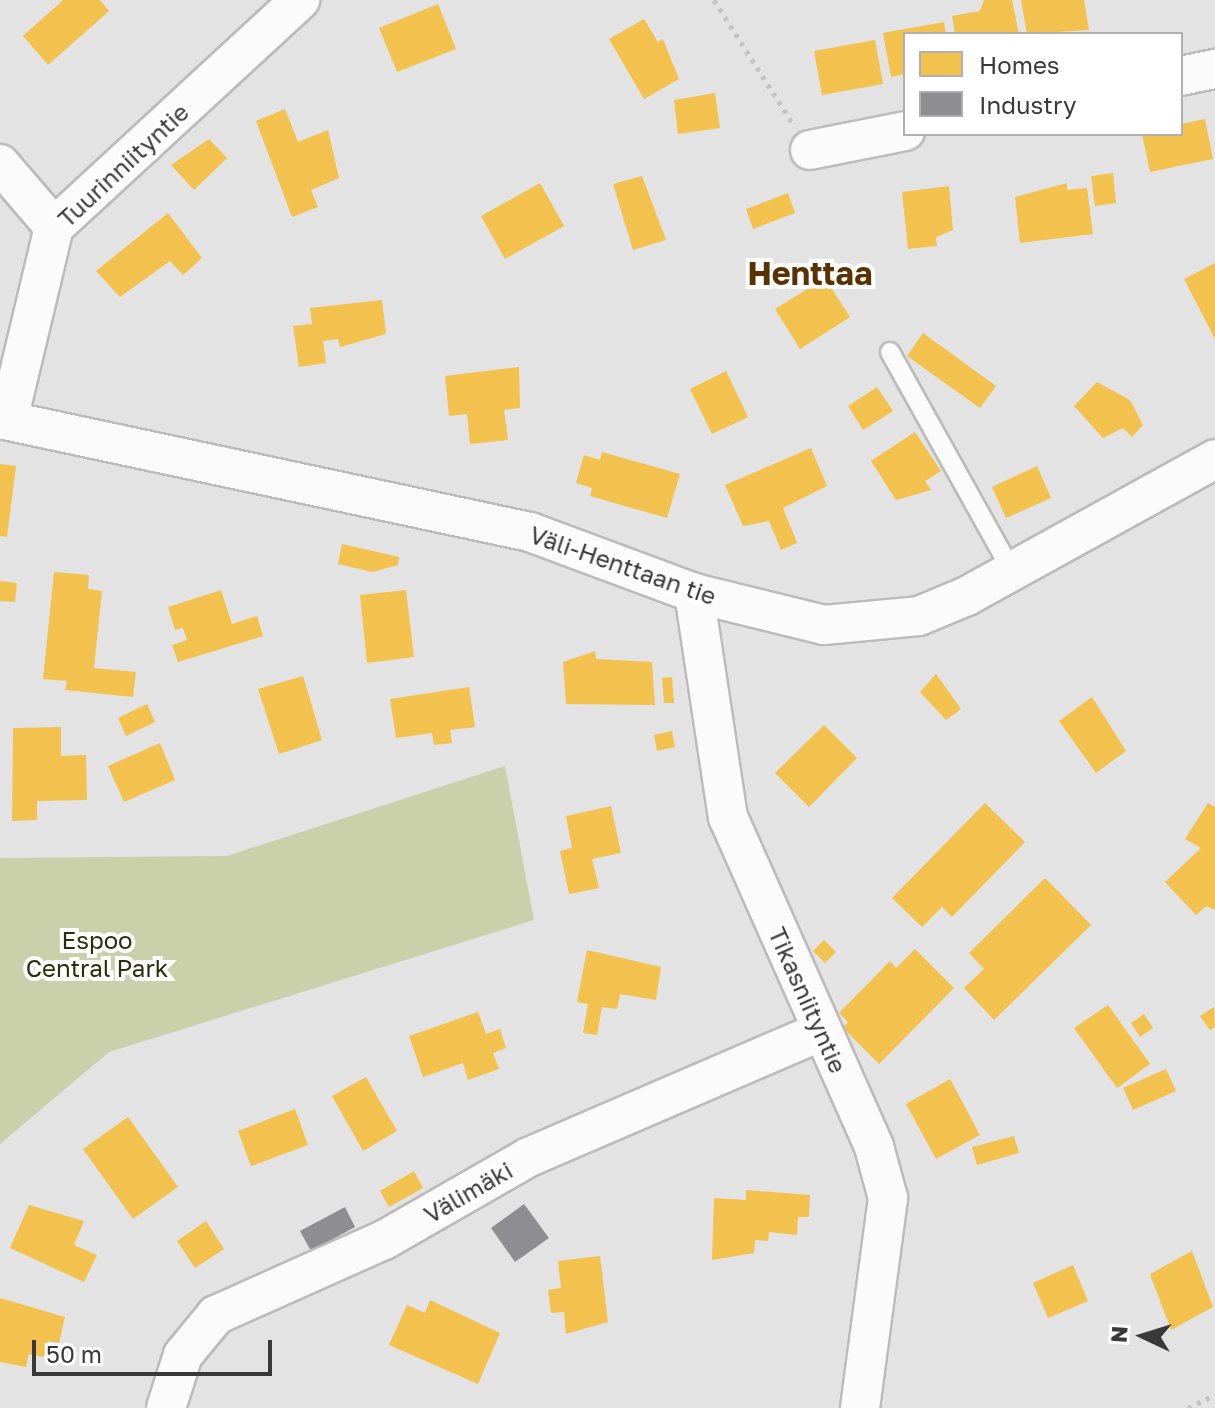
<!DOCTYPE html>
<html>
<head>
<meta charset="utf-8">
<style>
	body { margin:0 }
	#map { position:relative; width:1215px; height:1408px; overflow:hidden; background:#e3e3e3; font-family:"Golos Text",sans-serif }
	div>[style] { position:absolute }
	.green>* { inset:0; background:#cad0a9 }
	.homes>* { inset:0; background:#f2c14e }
	.industry>* { inset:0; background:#8d8d92 }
	.path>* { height:5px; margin-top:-2.5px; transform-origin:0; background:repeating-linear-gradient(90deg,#c3c3c4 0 4px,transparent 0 10px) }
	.roads { filter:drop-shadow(2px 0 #bbb) drop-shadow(-2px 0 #bbb) drop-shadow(0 2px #bbb) drop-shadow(0 -2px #bbb) }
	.service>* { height:18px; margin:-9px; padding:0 9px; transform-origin:9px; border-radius:9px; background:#fbfbfb }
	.minor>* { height:38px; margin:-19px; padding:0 19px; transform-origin:19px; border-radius:19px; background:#fbfbfb }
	span { translate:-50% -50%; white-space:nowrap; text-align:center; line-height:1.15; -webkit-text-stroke:8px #fff; paint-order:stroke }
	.street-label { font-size:24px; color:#39393a }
	.park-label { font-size:24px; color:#2a2e0d }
	.district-label { font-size:32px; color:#593202; font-weight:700 }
	.legend { position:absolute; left:903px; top:32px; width:280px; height:104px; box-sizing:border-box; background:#fff; border:2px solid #b0b0b0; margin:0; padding:10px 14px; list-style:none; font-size:24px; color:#39393a }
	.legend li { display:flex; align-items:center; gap:16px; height:40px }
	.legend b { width:40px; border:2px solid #b0b0b0 }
	.north { position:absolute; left:1103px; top:1296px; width:80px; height:80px; -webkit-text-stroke:6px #fff; paint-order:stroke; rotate:274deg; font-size:22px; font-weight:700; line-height:32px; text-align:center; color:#39393a }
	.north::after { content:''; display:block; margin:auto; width:28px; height:36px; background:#39393a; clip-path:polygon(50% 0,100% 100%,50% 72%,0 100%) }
	.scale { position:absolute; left:32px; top:1340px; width:240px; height:36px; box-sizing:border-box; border:4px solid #39393a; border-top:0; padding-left:10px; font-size:24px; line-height:28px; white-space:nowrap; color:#39393a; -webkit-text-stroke:6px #fff; paint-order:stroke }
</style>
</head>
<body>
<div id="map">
	<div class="green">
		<i style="clip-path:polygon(505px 766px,534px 920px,109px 1052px,0 1144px,0 858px,227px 856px)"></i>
	</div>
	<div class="homes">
		<i style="clip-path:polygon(63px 0,100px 0,109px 11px,48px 65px,23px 36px)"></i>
		<i style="clip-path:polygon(984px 0,1012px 0,1019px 34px,955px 34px,952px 16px,980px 11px)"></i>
		<i style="clip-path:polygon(1021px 0,1084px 0,1089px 30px,1027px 34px)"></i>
		<i style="clip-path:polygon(438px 4px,456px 49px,397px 72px,379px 28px)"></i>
		<i style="clip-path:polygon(644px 19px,658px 42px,663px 39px,679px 79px,644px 99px,609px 39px)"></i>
		<i style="clip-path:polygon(944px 22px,946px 34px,905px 34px,905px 74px,891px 77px,883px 33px)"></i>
		<i style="clip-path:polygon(875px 40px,883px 84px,822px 95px,814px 51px)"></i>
		<i style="clip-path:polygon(715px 93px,720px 128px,678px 134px,674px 100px)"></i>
		<i style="clip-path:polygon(285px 109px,298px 142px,328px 130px,339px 178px,311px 190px,318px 207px,292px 217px,256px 121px)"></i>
		<i style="clip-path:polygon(1205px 119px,1213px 159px,1150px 172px,1142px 134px,1181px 134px,1181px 124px)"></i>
		<i style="clip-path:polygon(209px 139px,227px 158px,194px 190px,171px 165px)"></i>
		<i style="clip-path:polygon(1113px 173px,1116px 203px,1095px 206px,1091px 176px)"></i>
		<i style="clip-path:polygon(642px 176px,666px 240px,633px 250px,613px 184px)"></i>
		<i style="clip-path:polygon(540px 183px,564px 226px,505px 259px,481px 216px)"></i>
		<i style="clip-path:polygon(1067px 183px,1067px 190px,1087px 188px,1093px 234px,1020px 243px,1015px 197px)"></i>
		<i style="clip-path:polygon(949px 186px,953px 230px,936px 237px,937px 246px,908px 249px,902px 192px)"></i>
		<i style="clip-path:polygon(788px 193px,795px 213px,753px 229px,746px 209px)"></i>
		<i style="clip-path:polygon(168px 213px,202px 258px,183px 275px,170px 261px,120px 297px,96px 271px)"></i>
		<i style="clip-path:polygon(1215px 263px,1215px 339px,1184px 279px)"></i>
		<i style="clip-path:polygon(825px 278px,850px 317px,800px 349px,775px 309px)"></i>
		<i style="clip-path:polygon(382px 300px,386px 334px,340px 347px,338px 339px,323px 341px,326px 363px,299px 367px,293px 326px,312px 324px,310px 308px)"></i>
		<i style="clip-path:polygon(923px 333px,996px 386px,980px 408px,907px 356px)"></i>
		<i style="clip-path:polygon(519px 367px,520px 408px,504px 410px,508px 440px,470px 444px,467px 414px,449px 416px,445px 376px)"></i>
		<i style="clip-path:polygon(726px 371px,748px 417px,712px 434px,690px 389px)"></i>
		<i style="clip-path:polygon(1097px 382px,1130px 400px,1143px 425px,1132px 437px,1123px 428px,1103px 438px,1074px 406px)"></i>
		<i style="clip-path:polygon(877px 387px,893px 411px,863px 430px,848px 406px)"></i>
		<i style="clip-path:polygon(915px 432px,941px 471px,925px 481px,931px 490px,896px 500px,871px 461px)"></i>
		<i style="clip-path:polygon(811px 448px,827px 486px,783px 508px,797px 543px,781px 550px,769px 521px,743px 526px,725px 485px)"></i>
		<i style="clip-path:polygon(602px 452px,680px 474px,667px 518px,590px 496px,592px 488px,576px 483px,584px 455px,600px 460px)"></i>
		<i style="clip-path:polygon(0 464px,16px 466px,7px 537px,0 536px)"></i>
		<i style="clip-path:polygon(1037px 466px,1051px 498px,1006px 518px,992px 487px)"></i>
		<i style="clip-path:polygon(342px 544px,399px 557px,398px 565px,373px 572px,338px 564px)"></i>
		<i style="clip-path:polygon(54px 572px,89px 575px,88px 589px,102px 591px,94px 668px,136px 672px,133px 697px,65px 690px,67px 681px,43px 679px)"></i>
		<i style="clip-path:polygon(0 581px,17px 583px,15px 602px,0 601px)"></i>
		<i style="clip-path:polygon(221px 590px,232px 624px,257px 616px,263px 636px,178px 662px,172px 645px,187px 640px,183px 628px,175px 630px,168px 607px)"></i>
		<i style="clip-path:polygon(406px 590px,414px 657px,367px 663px,360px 595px)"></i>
		<i style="clip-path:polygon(595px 651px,596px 659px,652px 662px,655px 705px,566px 704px,563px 662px)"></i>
		<i style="clip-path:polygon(936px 674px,961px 709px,946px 720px,920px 692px)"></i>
		<i style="clip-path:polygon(303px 676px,322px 740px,279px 754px,258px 689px)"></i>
		<i style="clip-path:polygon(672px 677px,674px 703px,664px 703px,662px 678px)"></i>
		<i style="clip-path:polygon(469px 687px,475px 727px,450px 730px,452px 743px,434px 745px,432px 733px,396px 738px,390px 699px)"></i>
		<i style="clip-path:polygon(1092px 697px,1126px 751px,1096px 773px,1059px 721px)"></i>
		<i style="clip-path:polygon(147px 704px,155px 722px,126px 736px,118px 718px)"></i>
		<i style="clip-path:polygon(824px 725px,857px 758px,809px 807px,775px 773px)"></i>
		<i style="clip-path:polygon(61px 727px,61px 756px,86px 755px,87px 800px,37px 801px,37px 820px,12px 821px,13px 728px)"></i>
		<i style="clip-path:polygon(672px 731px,675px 747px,657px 751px,654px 735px)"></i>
		<i style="clip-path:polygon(160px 743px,175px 780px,124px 802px,108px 766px)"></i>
		<i style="clip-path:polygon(985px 803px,1025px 842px,952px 917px,942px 907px,922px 927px,892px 898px)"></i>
		<i style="clip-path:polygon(1208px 803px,1215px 807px,1215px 910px,1206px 906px,1196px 915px,1165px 882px,1201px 848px,1185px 839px)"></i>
		<i style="clip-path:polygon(611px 806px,621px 853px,592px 859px,599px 888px,569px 894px,560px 851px,572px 848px,566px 816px)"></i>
		<i style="clip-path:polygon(1045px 878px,1091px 925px,994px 1020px,964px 988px,984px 969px,969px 953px)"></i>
		<i style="clip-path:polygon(824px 940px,836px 952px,825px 963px,813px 951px)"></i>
		<i style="clip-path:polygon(915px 949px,954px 988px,879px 1064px,843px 1028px,848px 1022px,839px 1013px,890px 961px,896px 968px)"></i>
		<i style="clip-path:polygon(587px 950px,661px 967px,656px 1000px,620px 994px,617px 1009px,602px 1007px,597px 1035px,583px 1033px,588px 1004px,577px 1002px)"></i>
		<i style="clip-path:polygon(1108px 1005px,1150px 1064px,1117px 1088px,1074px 1028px)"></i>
		<i style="clip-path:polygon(1214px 1007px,1215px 1027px,1210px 1030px,1200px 1016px)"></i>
		<i style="clip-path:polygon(478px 1012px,486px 1034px,500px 1029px,506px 1048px,493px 1053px,499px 1069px,468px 1080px,463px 1063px,423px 1077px,409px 1036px)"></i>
		<i style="clip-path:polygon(1144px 1014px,1153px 1028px,1140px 1037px,1131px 1023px)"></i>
		<i style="clip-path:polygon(1166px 1069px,1176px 1091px,1133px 1110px,1123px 1088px)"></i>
		<i style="clip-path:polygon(366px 1077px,397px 1131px,363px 1151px,332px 1096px)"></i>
		<i style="clip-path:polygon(950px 1079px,980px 1135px,936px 1159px,906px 1104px)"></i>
		<i style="clip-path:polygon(295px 1109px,308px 1145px,251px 1166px,238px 1131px)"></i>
		<i style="clip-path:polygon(128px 1117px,178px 1187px,133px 1219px,83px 1149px)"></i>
		<i style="clip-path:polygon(1014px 1136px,1019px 1153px,977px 1165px,972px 1147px)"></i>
		<i style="clip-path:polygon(414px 1171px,423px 1188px,389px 1207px,380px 1191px)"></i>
		<i style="clip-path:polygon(746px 1190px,810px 1195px,809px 1217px,798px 1217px,797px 1235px,769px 1232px,768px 1241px,755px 1240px,754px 1253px,712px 1260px,714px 1198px,746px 1200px)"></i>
		<i style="clip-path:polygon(29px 1205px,84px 1221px,74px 1245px,97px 1255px,84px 1282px,10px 1248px)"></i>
		<i style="clip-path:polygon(206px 1221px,224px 1249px,195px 1268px,177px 1241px)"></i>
		<i style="clip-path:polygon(1192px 1251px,1213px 1307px,1171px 1330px,1150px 1274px)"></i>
		<i style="clip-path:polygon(600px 1256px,608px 1322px,566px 1334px,564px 1312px,551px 1313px,548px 1290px,561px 1288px,558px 1261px)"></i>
		<i style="clip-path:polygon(1073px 1265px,1088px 1301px,1048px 1318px,1033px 1283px)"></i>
		<i style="clip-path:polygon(0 1298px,65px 1317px,59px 1343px,48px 1341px,44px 1357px,29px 1354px,26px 1367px,0 1362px)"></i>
		<i style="clip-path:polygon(430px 1300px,500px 1333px,478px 1384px,389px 1345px,407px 1305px,425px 1313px)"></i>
	</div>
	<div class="industry">
		<i style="clip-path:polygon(524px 1204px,549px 1238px,515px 1262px,491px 1228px)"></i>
		<i style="clip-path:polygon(345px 1207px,355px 1227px,311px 1251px,300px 1231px)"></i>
	</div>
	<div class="path">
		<i style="left:714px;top:0;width:147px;rotate:57.5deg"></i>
		<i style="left:1188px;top:1408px;width:30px;rotate:-26deg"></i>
	</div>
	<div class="roads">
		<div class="service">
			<i style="left:890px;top:352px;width:248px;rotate:60.9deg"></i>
		</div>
		<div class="minor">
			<i style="left:1181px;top:76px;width:35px;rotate:-12deg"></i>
			<i style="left:810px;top:150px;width:97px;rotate:-11.3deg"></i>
			<i style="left:0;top:164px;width:83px;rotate:49.4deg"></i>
			<i style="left:0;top:419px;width:542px;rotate:12.04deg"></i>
			<i style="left:530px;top:532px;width:175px;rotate:20.4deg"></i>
			<i style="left:694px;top:593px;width:134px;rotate:13.8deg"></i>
			<i style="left:824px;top:625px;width:95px;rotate:-5.4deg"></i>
			<i style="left:919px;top:616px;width:52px;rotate:-22.6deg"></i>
			<i style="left:967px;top:596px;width:283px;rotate:-28.9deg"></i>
			<i style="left:8px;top:420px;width:198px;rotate:-76.6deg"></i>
			<i style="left:54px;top:227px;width:335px;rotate:-42.7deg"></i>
			<i style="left:694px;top:593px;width:227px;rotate:81.4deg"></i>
			<i style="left:728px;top:817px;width:361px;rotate:66.1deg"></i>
			<i style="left:874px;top:1147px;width:53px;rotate:74.6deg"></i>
			<i style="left:888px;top:1198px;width:212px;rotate:97.6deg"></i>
			<i style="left:166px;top:1408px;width:56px;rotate:-72.2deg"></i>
			<i style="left:183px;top:1355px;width:52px;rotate:-50.5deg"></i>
			<i style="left:216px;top:1315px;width:184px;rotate:-24.1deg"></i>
			<i style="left:384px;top:1240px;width:167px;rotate:-29.8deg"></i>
			<i style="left:529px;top:1157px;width:318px;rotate:-23.3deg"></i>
		</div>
	</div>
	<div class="street-label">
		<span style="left:123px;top:165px;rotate:-43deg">Tuurinniityntie</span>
		<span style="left:623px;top:565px;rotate:19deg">Väli-Henttaan tie</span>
		<span style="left:808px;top:1000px;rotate:66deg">Tikasniityntie</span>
		<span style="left:468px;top:1192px;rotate:-30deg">Välimäki</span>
	</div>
	<div class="park-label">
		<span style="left:97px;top:954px">Espoo<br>Central Park</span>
	</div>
	<div class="district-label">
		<span style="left:810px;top:273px">Henttaa</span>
	</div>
	<ul class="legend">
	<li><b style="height:22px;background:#f2c14e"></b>Homes</li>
	<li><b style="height:22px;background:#8d8d92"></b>Industry</li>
	</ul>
	<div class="north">N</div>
	<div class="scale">50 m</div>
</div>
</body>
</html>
